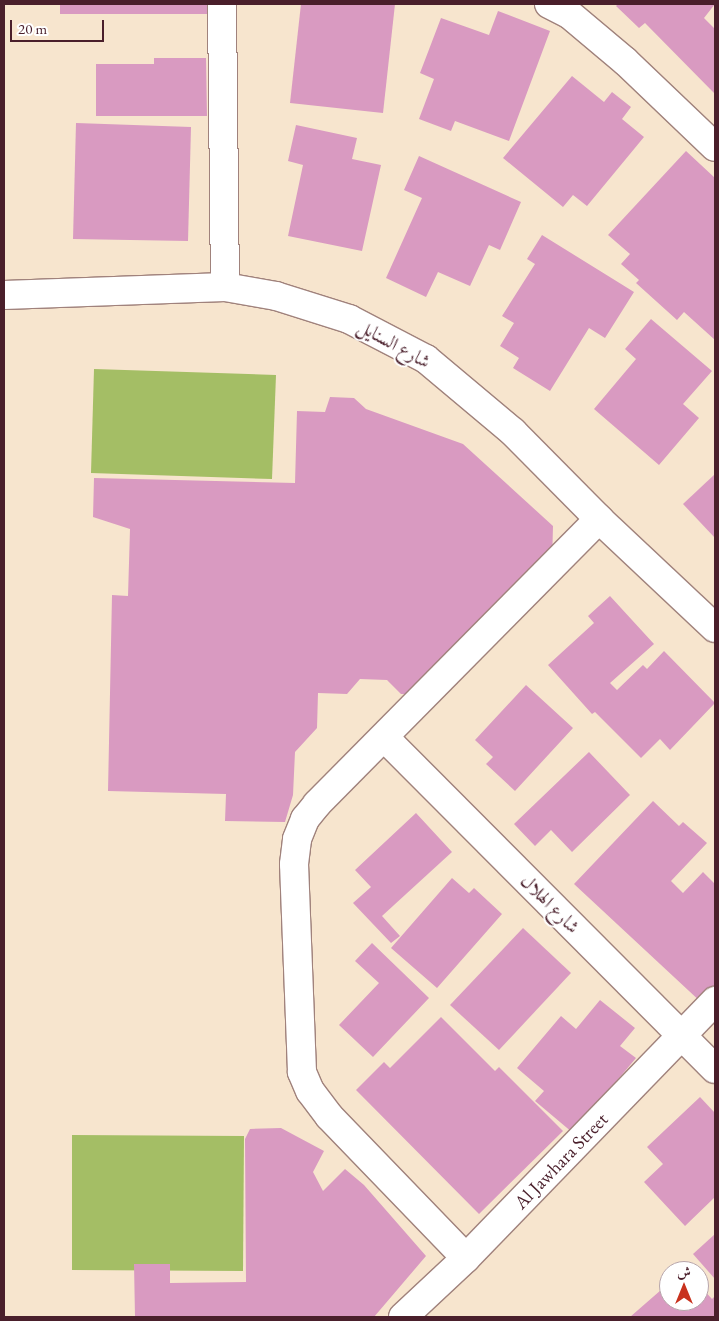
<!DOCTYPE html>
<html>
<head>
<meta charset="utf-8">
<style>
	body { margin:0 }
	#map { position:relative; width:719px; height:1321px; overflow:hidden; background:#f7e5ce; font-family:"EB Garamond",Amiri,serif }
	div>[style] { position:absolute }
	.green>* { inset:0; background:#a4be65 }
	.building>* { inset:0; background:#d99ac1 }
	.roads { filter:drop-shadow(1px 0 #a0827c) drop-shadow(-1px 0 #a0827c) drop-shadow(0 1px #a0827c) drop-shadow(0 -1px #a0827c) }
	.minor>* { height:28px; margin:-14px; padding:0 14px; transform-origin:14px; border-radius:14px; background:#fff }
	span { translate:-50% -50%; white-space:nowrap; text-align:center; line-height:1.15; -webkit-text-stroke:4px #fff; paint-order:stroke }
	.street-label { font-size:19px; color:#4a1f2b }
	.frame { position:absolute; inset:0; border:5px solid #4a1f2b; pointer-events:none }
	.north { position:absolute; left:659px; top:1261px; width:50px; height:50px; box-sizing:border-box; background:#fff; border:1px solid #b7a5aa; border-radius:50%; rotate:0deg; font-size:14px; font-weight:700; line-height:20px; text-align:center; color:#4a1f2b }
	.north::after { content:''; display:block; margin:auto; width:18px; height:22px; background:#c8321e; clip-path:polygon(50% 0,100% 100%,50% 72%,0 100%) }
	.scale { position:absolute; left:10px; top:20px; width:94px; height:22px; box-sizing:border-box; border:2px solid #4a1f2b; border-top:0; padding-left:6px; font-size:15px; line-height:18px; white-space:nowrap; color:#4a1f2b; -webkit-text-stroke:4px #fff; paint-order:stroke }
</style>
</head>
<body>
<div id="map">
	<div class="green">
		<i style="clip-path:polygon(94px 369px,276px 375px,272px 479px,91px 473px)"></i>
		<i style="clip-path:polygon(72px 1135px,244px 1136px,243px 1271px,72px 1270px)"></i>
	</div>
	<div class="building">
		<i style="clip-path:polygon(60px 4px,213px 4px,213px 14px,60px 14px)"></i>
		<i style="clip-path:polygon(301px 4px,395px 4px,383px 113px,290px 103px)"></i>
		<i style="clip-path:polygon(618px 4px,715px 4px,704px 18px,715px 29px,715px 94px,645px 23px,639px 28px,616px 6px)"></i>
		<i style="clip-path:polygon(498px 11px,550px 31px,509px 141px,455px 121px,451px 131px,419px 119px,434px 79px,420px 73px,441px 18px,489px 35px)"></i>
		<i style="clip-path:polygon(154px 58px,206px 58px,207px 116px,96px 116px,96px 64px,154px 64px)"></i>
		<i style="clip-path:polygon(572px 76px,604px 102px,612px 92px,631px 107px,622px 119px,644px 137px,587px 206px,573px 195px,563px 207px,503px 158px)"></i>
		<i style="clip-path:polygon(76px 123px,191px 127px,188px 241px,73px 239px)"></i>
		<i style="clip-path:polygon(296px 125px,357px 138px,352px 159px,381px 165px,362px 251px,288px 236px,303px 165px,288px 161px)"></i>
		<i style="clip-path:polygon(686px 151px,715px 178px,715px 340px,684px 312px,677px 320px,636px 283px,639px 280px,621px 264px,630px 254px,608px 235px)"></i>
		<i style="clip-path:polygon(419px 156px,521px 202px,500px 250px,489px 245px,470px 286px,438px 272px,426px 297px,386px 278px,422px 198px,404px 190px)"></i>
		<i style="clip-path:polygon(542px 235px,634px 292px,605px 338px,589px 328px,550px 391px,513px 368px,519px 358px,500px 346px,514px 323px,502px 316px,535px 264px,527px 259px)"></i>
		<i style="clip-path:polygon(651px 319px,712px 371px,683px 404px,699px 418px,659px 465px,594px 409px,636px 359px,625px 349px)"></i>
		<i style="clip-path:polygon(330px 397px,354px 398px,366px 409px,463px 444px,553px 526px,552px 564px,427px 694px,401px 694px,387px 680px,360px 679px,347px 694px,318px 693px,317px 728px,295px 752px,293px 795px,285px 822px,225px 821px,226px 794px,108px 791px,112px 595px,128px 596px,130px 529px,93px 517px,94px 478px,295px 483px,297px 411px,325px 412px)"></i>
		<i style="clip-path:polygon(715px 474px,715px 538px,683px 504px)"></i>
		<i style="clip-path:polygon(610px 596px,654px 644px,610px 683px,617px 690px,643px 665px,647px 669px,664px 651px,715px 703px,670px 750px,660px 739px,641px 758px,595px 712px,592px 714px,548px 665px,594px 623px,588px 616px)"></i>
		<i style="clip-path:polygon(526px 685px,573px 728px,515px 791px,486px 764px,493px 757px,475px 740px)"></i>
		<i style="clip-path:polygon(589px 752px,630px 795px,572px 852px,551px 830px,535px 846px,514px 824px)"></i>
		<i style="clip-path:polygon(653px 801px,679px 826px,683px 822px,707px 843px,671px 881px,683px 893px,703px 872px,715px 884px,715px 991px,703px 1004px,574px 884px)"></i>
		<i style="clip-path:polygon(416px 813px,452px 852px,382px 916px,400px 936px,391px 943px,353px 903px,371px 887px,355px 870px)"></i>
		<i style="clip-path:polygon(452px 878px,469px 893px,474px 888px,502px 914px,437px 988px,391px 948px)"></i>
		<i style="clip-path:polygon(523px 928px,571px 973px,499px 1050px,450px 1005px)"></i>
		<i style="clip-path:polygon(372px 943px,429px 998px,373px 1057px,339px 1025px,379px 983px,355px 961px)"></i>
		<i style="clip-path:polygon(600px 1000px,635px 1028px,620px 1046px,636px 1058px,573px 1133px,535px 1101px,544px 1091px,517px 1068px,561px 1016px,576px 1029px)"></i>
		<i style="clip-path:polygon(441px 1017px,495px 1071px,499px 1067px,563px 1131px,479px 1214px,356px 1090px,384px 1062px,390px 1068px)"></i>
		<i style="clip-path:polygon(700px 1097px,715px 1113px,715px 1197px,685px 1226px,644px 1182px,663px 1164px,647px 1147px)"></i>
		<i style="clip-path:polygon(281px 1128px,324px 1151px,313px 1172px,323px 1191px,345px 1169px,364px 1185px,426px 1256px,374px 1317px,135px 1317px,134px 1264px,170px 1264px,170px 1283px,246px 1282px,245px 1139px,250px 1129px)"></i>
		<i style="clip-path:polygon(715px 1234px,715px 1279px,693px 1254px)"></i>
		<i style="clip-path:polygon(669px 1283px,669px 1301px,699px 1301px,699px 1285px,712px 1299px,715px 1296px,715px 1317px,630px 1317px)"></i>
	</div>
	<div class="roads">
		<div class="minor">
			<i style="left:222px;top:4px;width:283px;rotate:89.4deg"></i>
			<i style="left:549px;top:4px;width:22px;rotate:27deg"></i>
			<i style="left:569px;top:14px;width:73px;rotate:40deg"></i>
			<i style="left:625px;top:61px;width:124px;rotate:43.7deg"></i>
			<i style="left:4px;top:295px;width:221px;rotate:-2.1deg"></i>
			<i style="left:225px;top:287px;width:52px;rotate:10deg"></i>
			<i style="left:276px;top:296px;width:77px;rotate:17.5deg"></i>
			<i style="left:349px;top:319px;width:87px;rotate:27.5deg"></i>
			<i style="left:426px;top:359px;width:114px;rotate:40deg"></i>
			<i style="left:513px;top:432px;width:122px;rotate:45.3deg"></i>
			<i style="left:599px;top:519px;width:159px;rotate:43.2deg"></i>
			<i style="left:385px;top:738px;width:467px;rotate:45.1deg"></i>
			<i style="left:466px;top:1258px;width:197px;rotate:-134deg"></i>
			<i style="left:329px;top:1116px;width:31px;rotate:-127deg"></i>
			<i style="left:310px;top:1091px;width:21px;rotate:-113deg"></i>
			<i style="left:302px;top:1072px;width:208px;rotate:-92.2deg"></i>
			<i style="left:294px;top:864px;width:25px;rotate:-83deg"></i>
			<i style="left:297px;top:839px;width:22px;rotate:-68deg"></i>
			<i style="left:305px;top:819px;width:19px;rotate:-51deg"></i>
			<i style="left:317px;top:804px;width:401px;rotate:-45.3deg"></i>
			<i style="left:403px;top:1317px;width:86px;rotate:-43.1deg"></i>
			<i style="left:466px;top:1258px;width:358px;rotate:-45.9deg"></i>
		</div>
	</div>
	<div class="street-label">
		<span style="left:394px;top:344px;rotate:29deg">شارع السنايل</span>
		<span style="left:550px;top:904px;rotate:45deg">شارع الهلال</span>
		<span style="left:561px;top:1161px;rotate:-46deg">Al Jawhara Street</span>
	</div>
	<div class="frame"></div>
	<div class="north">ش</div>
	<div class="scale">20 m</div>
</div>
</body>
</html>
